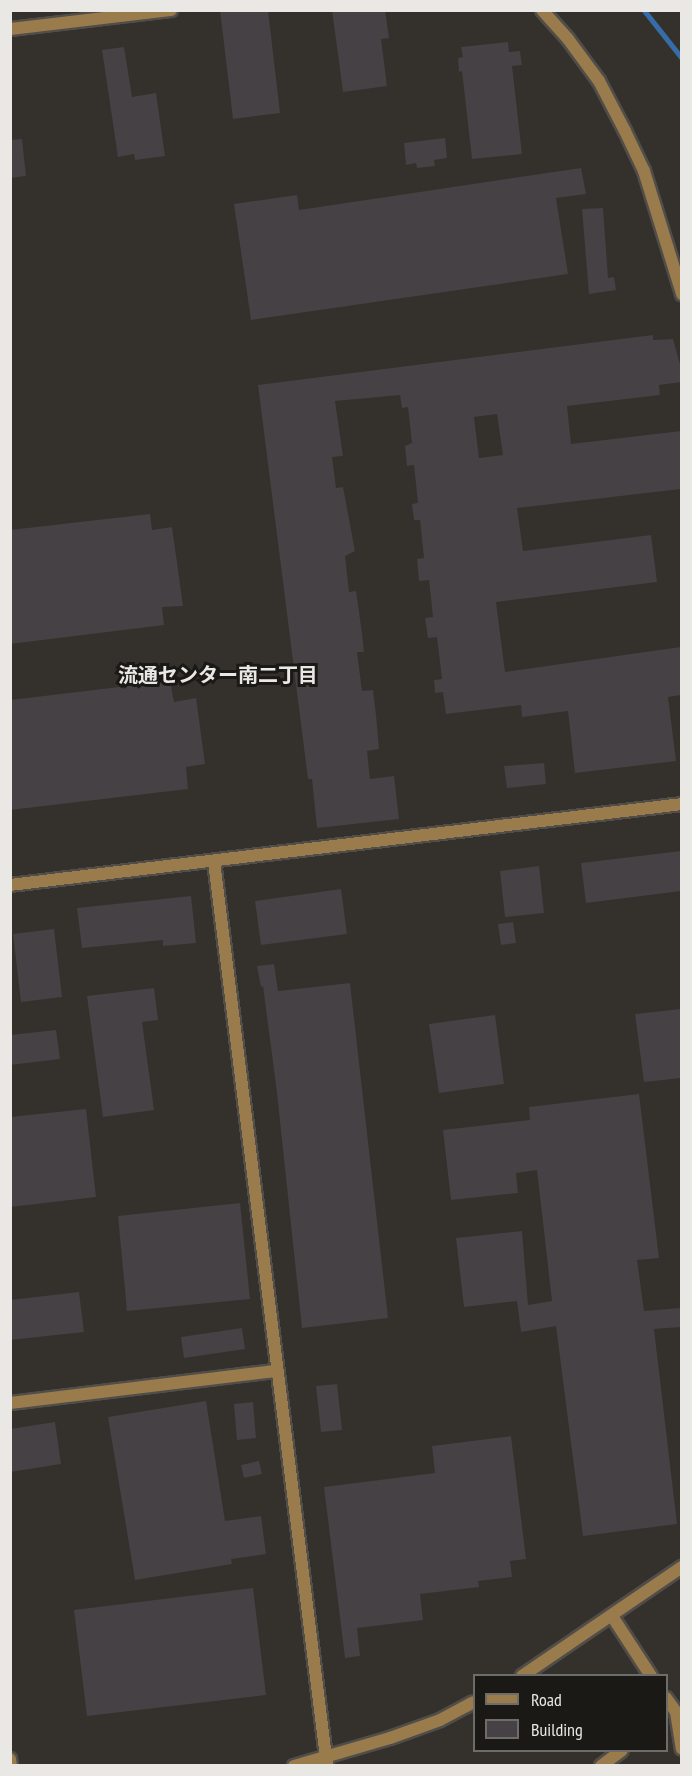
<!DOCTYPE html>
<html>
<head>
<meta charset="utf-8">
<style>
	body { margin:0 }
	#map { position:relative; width:692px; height:1776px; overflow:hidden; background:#34302c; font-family:"PT Sans Narrow","Noto Sans JP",sans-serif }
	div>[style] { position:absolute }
	.stream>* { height:4.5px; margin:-2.25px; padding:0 2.25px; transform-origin:2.25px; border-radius:2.25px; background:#366da8 }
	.building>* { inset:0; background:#454145 }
	.roads { filter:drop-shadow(2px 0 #514d49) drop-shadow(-2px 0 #514d49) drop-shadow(0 2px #514d49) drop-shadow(0 -2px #514d49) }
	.minor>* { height:12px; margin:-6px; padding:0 6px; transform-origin:6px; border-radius:6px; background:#9a7b4b }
	.tertiary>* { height:12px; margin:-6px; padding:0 6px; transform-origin:6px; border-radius:6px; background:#9a7b4b }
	span { translate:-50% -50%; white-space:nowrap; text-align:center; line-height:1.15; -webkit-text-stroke:6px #1a1916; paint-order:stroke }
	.neighbourhood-label { font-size:20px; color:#eae8e4; font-weight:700 }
	.frame { position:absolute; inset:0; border:12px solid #eae8e4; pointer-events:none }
	.legend { position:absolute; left:473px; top:1674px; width:195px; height:78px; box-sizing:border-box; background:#1a1916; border:2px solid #6d6c68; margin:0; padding:8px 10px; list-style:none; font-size:18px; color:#eae8e4 }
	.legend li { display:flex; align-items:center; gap:12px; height:30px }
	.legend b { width:30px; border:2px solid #6d6c68 }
</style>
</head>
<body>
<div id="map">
	<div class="stream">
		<i style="left:644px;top:10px;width:61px;rotate:51.6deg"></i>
	</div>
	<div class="building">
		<i style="clip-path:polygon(220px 10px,268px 10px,280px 113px,233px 119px)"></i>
		<i style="clip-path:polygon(332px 10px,385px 10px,389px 38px,381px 39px,387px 86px,343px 92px)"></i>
		<i style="clip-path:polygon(508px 42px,509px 52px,520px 51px,522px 65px,512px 66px,522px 154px,472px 159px,462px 71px,459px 72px,458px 58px,463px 57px,461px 47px)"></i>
		<i style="clip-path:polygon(124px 47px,132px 97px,156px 93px,165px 156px,135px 160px,134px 154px,118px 157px,102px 50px)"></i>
		<i style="clip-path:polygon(445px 138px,447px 158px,434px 160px,435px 166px,417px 168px,416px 163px,406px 165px,404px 143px)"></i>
		<i style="clip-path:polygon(22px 139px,26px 176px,10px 178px,10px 140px)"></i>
		<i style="clip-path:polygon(581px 168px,586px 194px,556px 198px,568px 274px,251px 320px,234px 204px,297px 195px,299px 210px)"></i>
		<i style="clip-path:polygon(603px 208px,608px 278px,614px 277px,616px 290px,589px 294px,582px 209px)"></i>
		<i style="clip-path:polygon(evenodd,653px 335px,653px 340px,673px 339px,681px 368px,681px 382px,659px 385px,660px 395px,567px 406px,571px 444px,681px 431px,681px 489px,517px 508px,523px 551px,651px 535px,657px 582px,496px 602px,505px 672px,681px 647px,681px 695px,668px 697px,676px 761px,575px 773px,568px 711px,522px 717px,521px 705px,446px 714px,443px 692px,435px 693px,434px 680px,442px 679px,437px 637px,428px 638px,425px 618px,433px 617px,429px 580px,419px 581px,417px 559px,424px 558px,420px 520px,414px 520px,412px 504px,418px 503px,414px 465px,407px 466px,405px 446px,412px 443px,408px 407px,402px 408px,400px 395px,335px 401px,343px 456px,332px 457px,336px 488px,343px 487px,355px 551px,345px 556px,349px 592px,356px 591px,362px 633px,364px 652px,357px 652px,362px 691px,373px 690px,376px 715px,379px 749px,367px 751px,370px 779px,394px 776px,399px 819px,317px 828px,312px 779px,308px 779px,258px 385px,653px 335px,497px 414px,503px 455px,479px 458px,474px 417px,497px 414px)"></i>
		<i style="clip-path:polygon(150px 514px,152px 530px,172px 527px,183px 606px,162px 607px,164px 625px,10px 644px,10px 530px)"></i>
		<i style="clip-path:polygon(170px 681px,174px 702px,196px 698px,205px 764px,186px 767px,188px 789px,10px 810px,10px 700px)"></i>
		<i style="clip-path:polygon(544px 763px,546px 784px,507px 788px,504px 766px)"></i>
		<i style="clip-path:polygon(681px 851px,681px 891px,586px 903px,581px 863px)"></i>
		<i style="clip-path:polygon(539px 866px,544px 913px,505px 917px,500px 871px)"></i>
		<i style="clip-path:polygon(341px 889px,347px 934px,261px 945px,255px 901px)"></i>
		<i style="clip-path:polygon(191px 896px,196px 943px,163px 946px,163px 940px,82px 948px,77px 908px)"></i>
		<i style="clip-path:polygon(513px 922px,516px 943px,501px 945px,498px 924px)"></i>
		<i style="clip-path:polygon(54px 929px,62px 997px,21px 1002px,13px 934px)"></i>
		<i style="clip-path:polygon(274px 964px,278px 991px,350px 983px,388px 1318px,302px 1328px,277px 1093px,263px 986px,261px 987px,257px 966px)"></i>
		<i style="clip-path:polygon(154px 988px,158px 1020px,142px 1022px,154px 1110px,103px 1117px,87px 996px)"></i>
		<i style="clip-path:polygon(681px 1009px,681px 1078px,644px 1082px,635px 1014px)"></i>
		<i style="clip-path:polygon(495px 1015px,504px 1084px,439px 1093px,429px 1024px)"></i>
		<i style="clip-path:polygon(56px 1030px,60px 1059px,10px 1065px,10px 1035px)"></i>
		<i style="clip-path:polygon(639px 1094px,659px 1258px,637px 1260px,644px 1311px,681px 1308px,681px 1327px,654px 1329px,677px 1524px,583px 1536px,556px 1326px,521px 1332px,517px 1301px,464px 1307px,456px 1238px,522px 1231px,528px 1305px,552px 1301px,537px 1170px,516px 1173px,518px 1193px,451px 1200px,443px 1130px,530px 1120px,529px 1107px)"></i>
		<i style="clip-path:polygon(86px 1109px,96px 1197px,10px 1207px,10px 1117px)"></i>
		<i style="clip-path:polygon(240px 1203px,250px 1299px,127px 1311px,118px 1216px)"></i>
		<i style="clip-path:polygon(79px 1292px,84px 1332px,10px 1340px,10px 1300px)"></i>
		<i style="clip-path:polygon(242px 1328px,245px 1349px,184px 1358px,181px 1337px)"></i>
		<i style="clip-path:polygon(337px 1384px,342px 1430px,321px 1432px,316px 1386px)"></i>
		<i style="clip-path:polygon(206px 1401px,225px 1521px,261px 1516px,266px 1554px,231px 1559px,232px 1564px,135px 1580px,108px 1417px)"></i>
		<i style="clip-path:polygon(253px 1402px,256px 1438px,237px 1440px,234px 1404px)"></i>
		<i style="clip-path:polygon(55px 1422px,61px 1464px,10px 1472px,10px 1429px)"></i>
		<i style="clip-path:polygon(511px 1436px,526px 1559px,510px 1561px,512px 1577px,478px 1581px,479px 1587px,420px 1594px,423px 1620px,357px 1628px,360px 1656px,345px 1658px,324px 1487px,435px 1473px,432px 1446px)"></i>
		<i style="clip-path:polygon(259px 1461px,262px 1474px,244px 1478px,241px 1465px)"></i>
		<i style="clip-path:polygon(253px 1588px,266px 1695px,87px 1716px,74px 1610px)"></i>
	</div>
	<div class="roads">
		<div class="minor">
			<i style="left:10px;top:29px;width:162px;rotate:-6.7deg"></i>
			<i style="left:214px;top:861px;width:912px;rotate:82.88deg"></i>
			<i style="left:10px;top:1403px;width:267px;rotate:-6.9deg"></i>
			<i style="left:612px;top:1616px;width:72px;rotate:57deg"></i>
			<i style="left:666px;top:1698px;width:17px;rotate:54deg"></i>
			<i style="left:676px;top:1712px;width:37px;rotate:81deg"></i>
			<i style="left:10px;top:1759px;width:7px;rotate:82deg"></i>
			<i style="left:601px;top:1766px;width:26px;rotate:-37deg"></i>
		</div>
		<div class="tertiary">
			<i style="left:542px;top:10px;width:39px;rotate:48deg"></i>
			<i style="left:568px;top:39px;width:52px;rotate:53.6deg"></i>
			<i style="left:599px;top:81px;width:56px;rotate:62.5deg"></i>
			<i style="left:625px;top:131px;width:44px;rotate:64.6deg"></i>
			<i style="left:644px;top:171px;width:129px;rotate:72.8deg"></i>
			<i style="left:10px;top:885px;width:677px;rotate:-6.87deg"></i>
			<i style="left:522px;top:1676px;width:194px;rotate:-34.3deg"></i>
			<i style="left:294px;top:1766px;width:100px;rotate:-16.3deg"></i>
			<i style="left:390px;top:1738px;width:53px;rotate:-19.8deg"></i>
			<i style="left:440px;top:1720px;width:38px;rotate:-28deg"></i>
		</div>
	</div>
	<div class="neighbourhood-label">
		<span style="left:218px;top:675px">流通センター南二丁目</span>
	</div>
	<div class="frame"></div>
	<ul class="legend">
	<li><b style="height:8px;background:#9a7b4b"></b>Road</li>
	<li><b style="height:16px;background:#454145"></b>Building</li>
	</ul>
</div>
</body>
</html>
